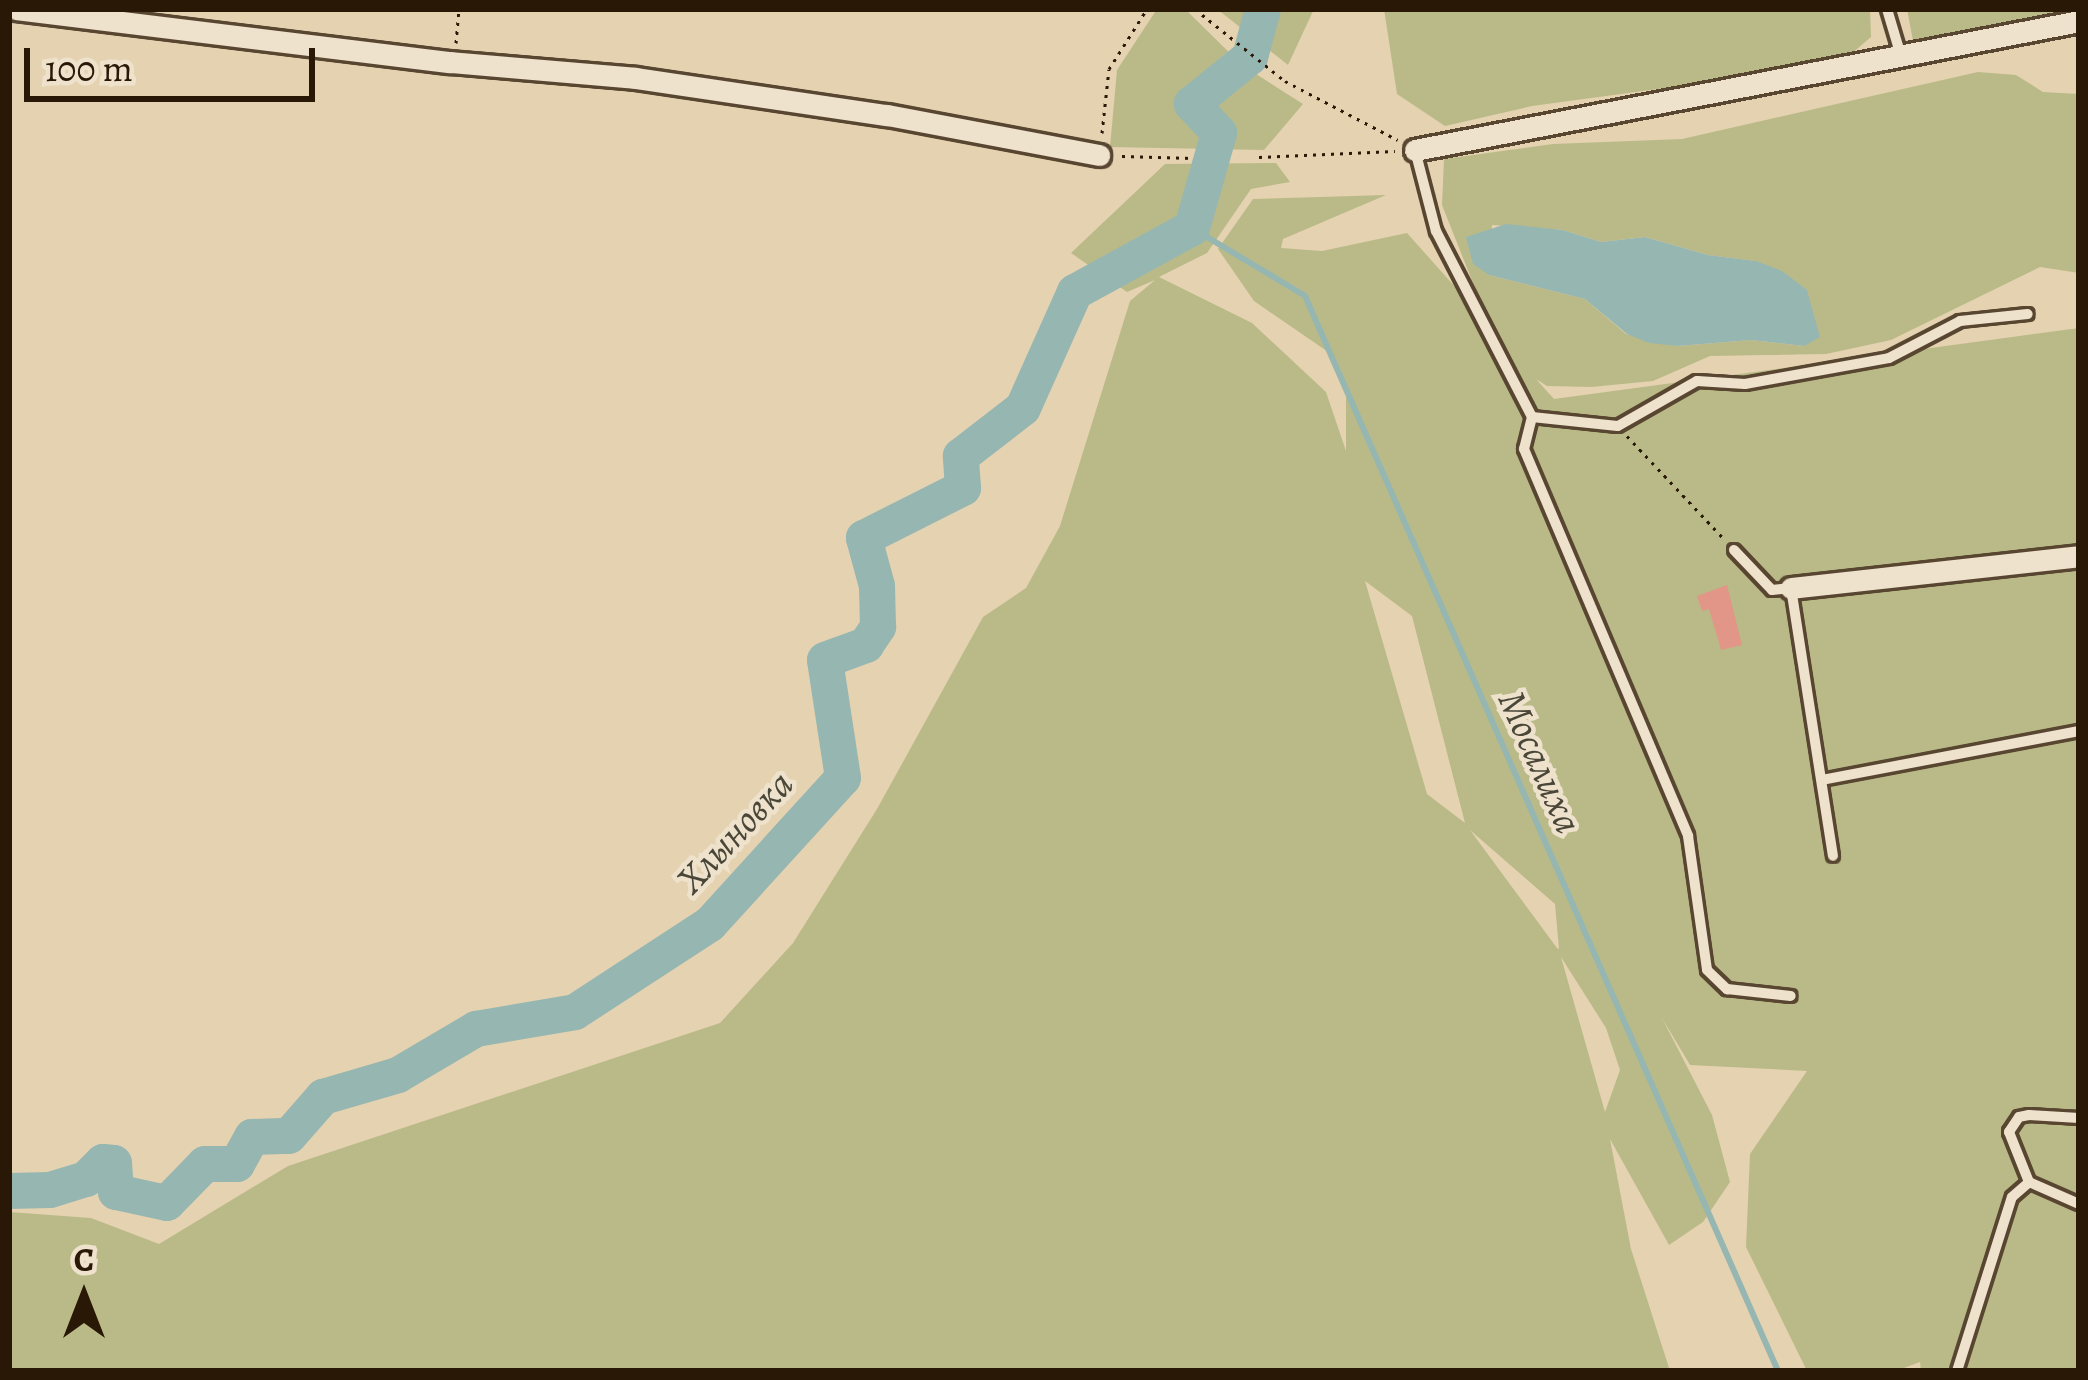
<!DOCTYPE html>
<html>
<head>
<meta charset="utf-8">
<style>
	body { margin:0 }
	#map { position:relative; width:2088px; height:1380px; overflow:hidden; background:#e5d2b1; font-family:Alegreya,serif }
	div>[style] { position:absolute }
	.green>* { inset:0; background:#baba88 }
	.water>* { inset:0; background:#96b6b1 }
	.stream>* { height:6px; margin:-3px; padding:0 3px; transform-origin:3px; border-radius:3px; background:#96b6b1 }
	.river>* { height:36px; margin:-18px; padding:0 18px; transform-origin:18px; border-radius:18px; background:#96b6b1 }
	.building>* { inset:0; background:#e19688 }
	.path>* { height:3px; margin-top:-1.5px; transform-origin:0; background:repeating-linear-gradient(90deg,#291806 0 3px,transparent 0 9px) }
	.roads { filter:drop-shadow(3px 0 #584631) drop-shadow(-3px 0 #584631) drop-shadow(0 3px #584631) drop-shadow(0 -3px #584631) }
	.service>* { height:10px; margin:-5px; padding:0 5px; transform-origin:5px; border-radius:5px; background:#eee2cc }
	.minor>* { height:21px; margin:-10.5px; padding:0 10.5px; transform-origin:10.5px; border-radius:10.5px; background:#eee2cc }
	span { translate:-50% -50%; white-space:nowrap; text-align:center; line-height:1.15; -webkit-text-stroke:9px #eee2cc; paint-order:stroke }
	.water-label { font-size:39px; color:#4a4739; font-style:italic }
	.frame { position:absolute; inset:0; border:12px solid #291806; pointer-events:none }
	.north { position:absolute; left:24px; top:1236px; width:120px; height:120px; -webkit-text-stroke:9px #eee2cc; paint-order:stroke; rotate:0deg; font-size:33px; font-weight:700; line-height:48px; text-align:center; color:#291806 }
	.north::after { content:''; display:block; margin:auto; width:42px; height:54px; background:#291806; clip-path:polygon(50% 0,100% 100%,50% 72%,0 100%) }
	.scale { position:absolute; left:24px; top:48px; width:291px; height:54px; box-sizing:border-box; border:6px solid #291806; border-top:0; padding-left:15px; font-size:36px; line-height:42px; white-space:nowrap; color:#291806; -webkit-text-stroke:9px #eee2cc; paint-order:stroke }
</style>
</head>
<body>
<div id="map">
	<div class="green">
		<i style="clip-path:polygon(1157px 9px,1185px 9px,1242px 65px,1303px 104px,1264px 150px,1110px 147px,1117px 70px)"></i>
		<i style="clip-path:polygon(1217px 9px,1314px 9px,1288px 65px)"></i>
		<i style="clip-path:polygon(1384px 9px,1870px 9px,1871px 37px,1844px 60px,1799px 70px,1532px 106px,1445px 126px,1397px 94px)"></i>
		<i style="clip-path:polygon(1907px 9px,2075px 9px,1968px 54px,1914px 46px)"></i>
		<i style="clip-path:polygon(evenodd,1978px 72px,2016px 75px,2043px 92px,2079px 94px,2079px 273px,2040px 267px,1891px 340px,1826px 354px,1710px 356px,1653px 381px,1591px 387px,1547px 386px,1536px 379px,1554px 399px,2079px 328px,2079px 1371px,1921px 1371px,1920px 1362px,1896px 1371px,1807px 1371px,1746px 1247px,1750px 1154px,1807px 1071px,1690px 1065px,1662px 1018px,1712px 1115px,1730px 1182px,1703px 1222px,1669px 1245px,1610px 1139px,1631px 1249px,1670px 1371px,9px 1371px,9px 1212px,91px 1218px,159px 1244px,288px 1166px,720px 1023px,793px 943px,877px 809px,983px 617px,1026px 588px,1060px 526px,1130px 301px,1155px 280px,1127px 292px,1071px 253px,1165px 164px,1276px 163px,1290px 182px,1251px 189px,1207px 253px,1159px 277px,1252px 323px,1326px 392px,1346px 451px,1346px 386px,1331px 354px,1254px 301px,1218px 249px,1253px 199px,1386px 195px,1283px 239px,1281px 248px,1322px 251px,1407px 233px,1490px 326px,1442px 205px,1444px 159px,1553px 144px,1682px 139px,1978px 72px,1492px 225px,1563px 230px,1601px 242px,1645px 237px,1708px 255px,1755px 261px,1804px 346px,1751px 340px,1678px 346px,1626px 334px,1585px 299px,1489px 275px,1492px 225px,1978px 72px,1365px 581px,1412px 616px,1465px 823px,1427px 794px,1365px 581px,1978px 72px,1470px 830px,1555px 904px,1559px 949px,1557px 948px,1470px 830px,1978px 72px,1561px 957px,1606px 1028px,1620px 1070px,1605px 1112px,1561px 957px)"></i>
	</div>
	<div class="water">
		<i style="clip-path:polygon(1506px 224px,1563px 230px,1601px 242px,1645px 237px,1708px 255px,1756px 261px,1782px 271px,1807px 290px,1820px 337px,1804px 346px,1751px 340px,1678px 346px,1649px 343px,1627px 334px,1585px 299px,1489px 275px,1473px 264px,1466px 237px)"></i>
	</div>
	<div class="stream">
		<i style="left:1192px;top:228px;width:132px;rotate:31deg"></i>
		<i style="left:1305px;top:296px;width:1174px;rotate:66.25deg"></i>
	</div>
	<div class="river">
		<i style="left:9px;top:1191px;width:41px;rotate:-1.4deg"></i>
		<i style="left:50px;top:1190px;width:38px;rotate:-17deg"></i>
		<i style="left:86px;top:1179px;width:24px;rotate:-45deg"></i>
		<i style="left:103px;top:1162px;width:11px;rotate:5deg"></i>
		<i style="left:114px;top:1163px;width:29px;rotate:86deg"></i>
		<i style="left:116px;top:1192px;width:52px;rotate:12.2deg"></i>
		<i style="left:167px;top:1203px;width:54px;rotate:-45.7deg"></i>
		<i style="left:205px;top:1164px;width:32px"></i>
		<i style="left:237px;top:1164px;width:31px;rotate:-61deg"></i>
		<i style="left:252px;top:1137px;width:37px;rotate:-2deg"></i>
		<i style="left:289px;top:1136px;width:52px;rotate:-48.9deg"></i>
		<i style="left:323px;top:1097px;width:78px;rotate:-16.3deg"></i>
		<i style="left:398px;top:1075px;width:91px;rotate:-30.5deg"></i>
		<i style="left:476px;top:1029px;width:100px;rotate:-9.7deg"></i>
		<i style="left:575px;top:1012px;width:161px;rotate:-33.1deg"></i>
		<i style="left:710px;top:924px;width:197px;rotate:-47.7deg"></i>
		<i style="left:843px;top:778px;width:119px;rotate:-98.7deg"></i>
		<i style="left:825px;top:660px;width:44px;rotate:-20.1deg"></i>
		<i style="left:866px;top:645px;width:22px;rotate:-56deg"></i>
		<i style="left:878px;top:627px;width:41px;rotate:-91.4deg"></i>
		<i style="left:877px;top:586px;width:50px;rotate:-105.2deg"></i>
		<i style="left:864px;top:538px;width:111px;rotate:-26.8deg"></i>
		<i style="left:963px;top:488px;width:32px;rotate:-94deg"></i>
		<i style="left:961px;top:456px;width:78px;rotate:-37.7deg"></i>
		<i style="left:1023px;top:408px;width:127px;rotate:-65.9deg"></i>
		<i style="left:1075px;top:292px;width:133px;rotate:-28.7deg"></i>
		<i style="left:1192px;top:228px;width:99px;rotate:-74.1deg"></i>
		<i style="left:1219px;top:133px;width:40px;rotate:-133deg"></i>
		<i style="left:1192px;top:104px;width:75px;rotate:-39deg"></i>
		<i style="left:1250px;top:57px;width:50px;rotate:-74.8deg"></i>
	</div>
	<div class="building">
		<i style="clip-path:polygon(1727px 585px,1742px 645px,1721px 650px,1709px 609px,1702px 611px,1697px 596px)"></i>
	</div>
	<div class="path">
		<i style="left:1195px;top:9px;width:115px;rotate:38.7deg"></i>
		<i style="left:1285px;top:81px;width:127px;rotate:27.6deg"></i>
		<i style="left:456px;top:43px;width:34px;rotate:-85deg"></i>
		<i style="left:1102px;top:133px;width:64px;rotate:-83.8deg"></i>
		<i style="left:1109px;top:69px;width:71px;rotate:-57.7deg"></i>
		<i style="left:1122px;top:156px;width:71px;rotate:1.6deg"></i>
		<i style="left:1259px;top:157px;width:136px;rotate:-2.5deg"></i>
		<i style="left:1627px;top:436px;width:140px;rotate:46.7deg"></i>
	</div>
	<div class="roads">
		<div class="service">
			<i style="left:1887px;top:9px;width:49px;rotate:73.4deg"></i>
			<i style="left:1415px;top:150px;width:84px;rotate:75.5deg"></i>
			<i style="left:1436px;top:231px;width:209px;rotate:62.7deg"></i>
			<i style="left:1532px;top:417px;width:86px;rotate:6deg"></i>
			<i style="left:1618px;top:426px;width:91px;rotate:-29.7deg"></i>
			<i style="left:1697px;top:381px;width:48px;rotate:3.6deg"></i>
			<i style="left:1745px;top:384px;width:146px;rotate:-10.2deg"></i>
			<i style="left:1889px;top:358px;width:80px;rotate:-27.5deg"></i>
			<i style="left:1960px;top:321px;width:68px;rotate:-5.9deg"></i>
			<i style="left:1532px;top:417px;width:33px;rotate:104deg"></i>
			<i style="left:1524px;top:449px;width:420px;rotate:67deg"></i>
			<i style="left:1688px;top:836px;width:135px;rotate:81.9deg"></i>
			<i style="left:1707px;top:970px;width:28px;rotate:44deg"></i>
			<i style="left:1727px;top:989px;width:64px;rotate:6.2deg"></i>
			<i style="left:1734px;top:550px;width:55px;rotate:46.5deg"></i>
			<i style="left:1772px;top:590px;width:19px;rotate:-6deg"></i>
			<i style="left:1791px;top:588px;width:271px;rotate:81.1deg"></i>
			<i style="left:1822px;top:780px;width:262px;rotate:-10.8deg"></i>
			<i style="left:2079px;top:1118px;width:50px;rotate:-176.6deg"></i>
			<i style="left:2029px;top:1115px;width:10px;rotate:169deg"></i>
			<i style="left:2019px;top:1117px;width:18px;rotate:124deg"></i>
			<i style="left:2009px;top:1132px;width:54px;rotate:68.2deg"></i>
			<i style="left:2029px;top:1182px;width:55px;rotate:23.7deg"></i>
			<i style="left:1957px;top:1371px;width:182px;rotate:-72.5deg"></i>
			<i style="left:2012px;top:1197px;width:23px;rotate:-41deg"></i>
		</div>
		<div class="minor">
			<i style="left:16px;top:9px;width:437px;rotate:7deg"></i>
			<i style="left:450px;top:62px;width:186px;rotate:4.9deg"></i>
			<i style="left:635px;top:78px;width:255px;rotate:8.4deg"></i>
			<i style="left:887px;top:115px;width:216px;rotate:10.7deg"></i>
			<i style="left:1415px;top:150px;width:676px;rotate:-10.99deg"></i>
			<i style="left:1791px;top:588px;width:290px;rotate:-6.3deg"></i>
		</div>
	</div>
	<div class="water-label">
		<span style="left:1540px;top:762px;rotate:66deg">Мосалиха</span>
		<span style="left:735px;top:832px;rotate:-47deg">Хлыновка</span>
	</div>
	<div class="frame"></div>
	<div class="north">С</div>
	<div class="scale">100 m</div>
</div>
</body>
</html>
